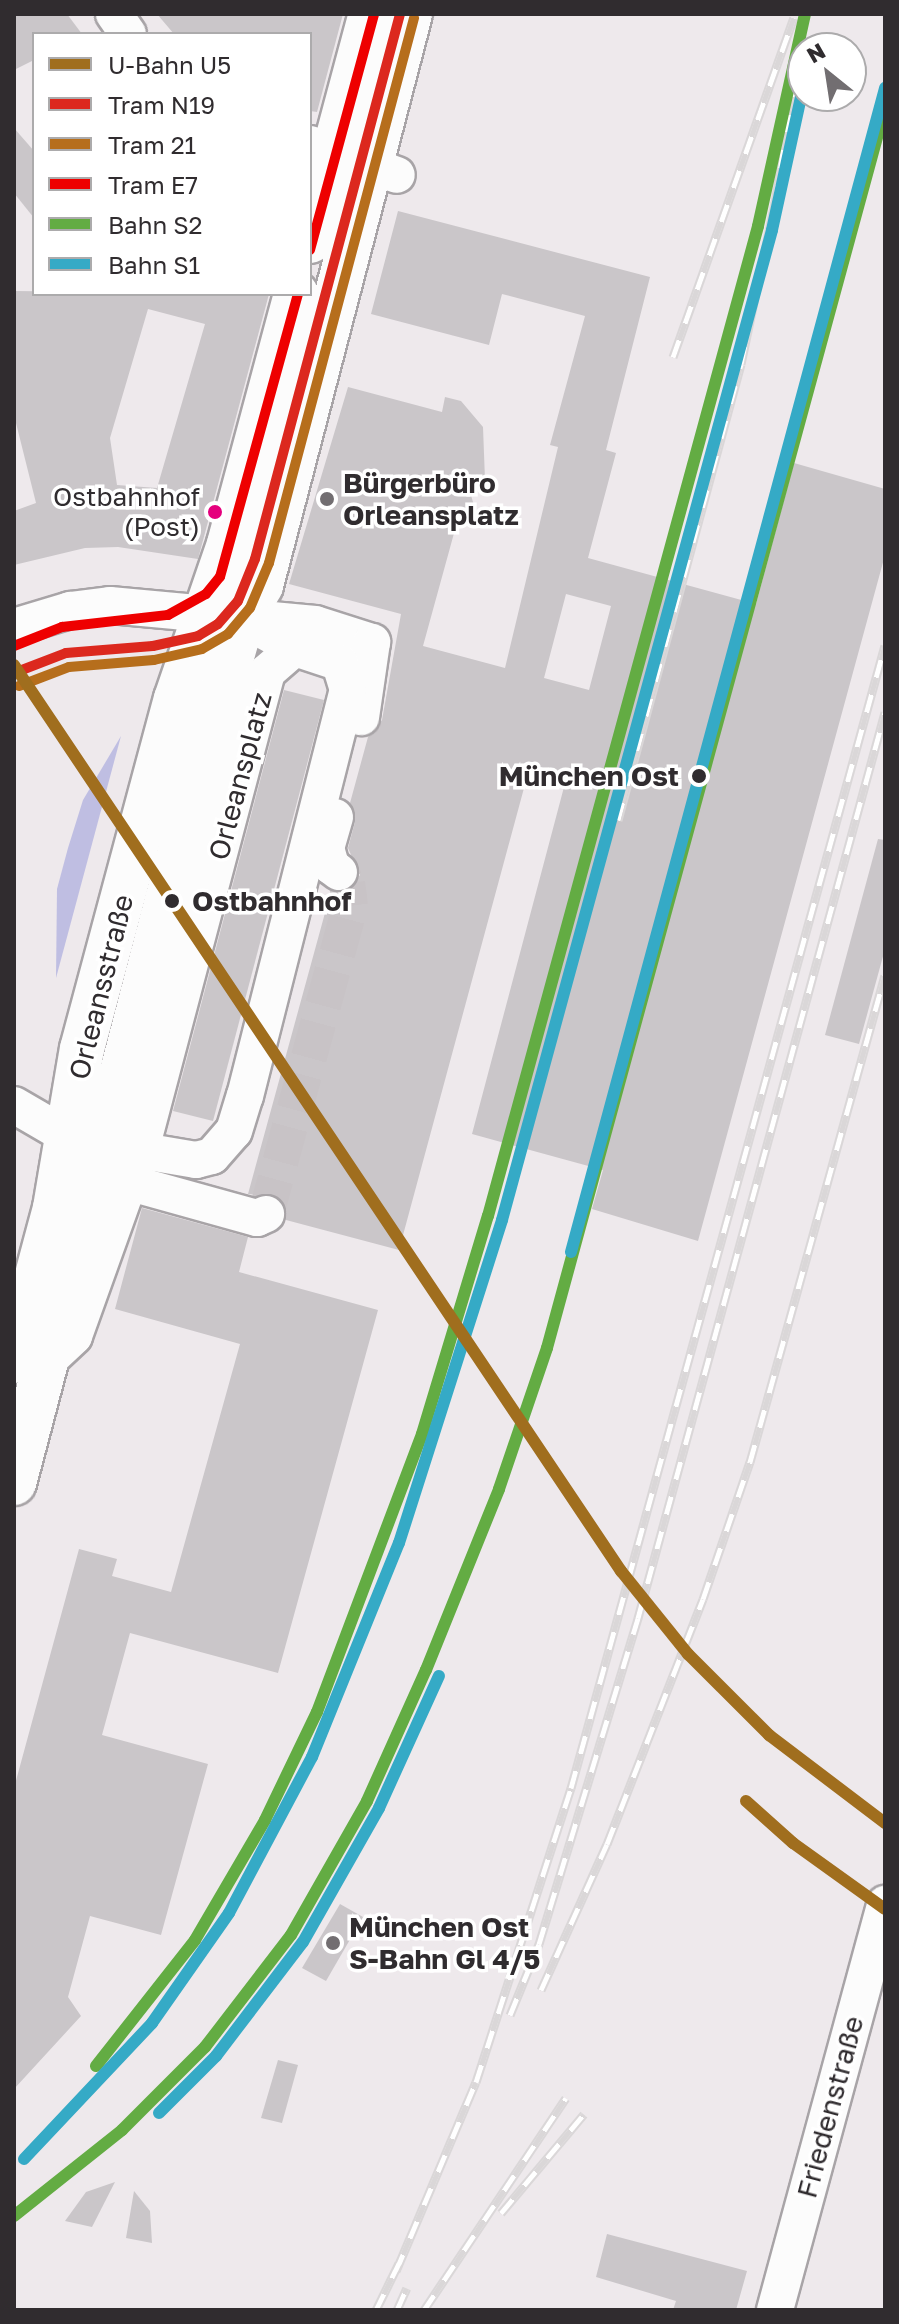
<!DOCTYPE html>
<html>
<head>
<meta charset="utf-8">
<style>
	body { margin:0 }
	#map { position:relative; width:899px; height:2324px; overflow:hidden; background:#eee9ec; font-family:"Golos Text",sans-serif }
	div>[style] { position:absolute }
	.water>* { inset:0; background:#bfbee2 }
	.building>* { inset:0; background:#cac6c9 }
	.minor-tunnel>* { height:36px; margin-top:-18px; transform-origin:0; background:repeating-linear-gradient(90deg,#c8c3c6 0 36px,transparent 0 54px) }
	.roads { filter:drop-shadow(2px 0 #a8a4a7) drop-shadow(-2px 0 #a8a4a7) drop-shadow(0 2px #a8a4a7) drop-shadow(0 -2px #a8a4a7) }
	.minor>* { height:36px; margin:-18px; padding:0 18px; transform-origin:18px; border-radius:18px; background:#fcfcfc }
	.major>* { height:44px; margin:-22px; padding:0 22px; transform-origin:22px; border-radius:22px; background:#fcfcfc }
	.rail>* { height:9px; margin-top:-4.5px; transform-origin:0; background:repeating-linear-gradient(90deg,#fff 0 18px,#dad7d8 0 36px); box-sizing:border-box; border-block:2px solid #dad7d8 }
	.rail-1>* { height:12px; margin:-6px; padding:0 6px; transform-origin:6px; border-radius:6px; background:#63ac43 }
	.rail-2>* { height:12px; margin:-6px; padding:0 6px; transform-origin:6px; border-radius:6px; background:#35aac6 }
	.tram-1>* { height:10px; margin:-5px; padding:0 5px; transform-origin:5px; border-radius:5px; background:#dc281e }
	.tram-2>* { height:10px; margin:-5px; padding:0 5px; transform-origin:5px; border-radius:5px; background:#b66e1c }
	.tram-3>* { height:10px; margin:-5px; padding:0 5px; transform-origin:5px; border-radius:5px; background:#e00 }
	.metro-1>* { height:12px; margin:-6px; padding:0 6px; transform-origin:6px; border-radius:6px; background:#a06e1e }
	.dots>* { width:22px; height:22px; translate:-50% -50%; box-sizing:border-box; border:4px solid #fff; border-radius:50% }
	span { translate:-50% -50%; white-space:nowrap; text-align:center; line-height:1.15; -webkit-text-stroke:7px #fff; paint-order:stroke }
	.bus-label { font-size:26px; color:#302c2f }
	.right { translate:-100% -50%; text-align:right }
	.poi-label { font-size:28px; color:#302c2f; font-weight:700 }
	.left { translate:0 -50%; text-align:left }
	.street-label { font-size:28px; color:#302c2f }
	.stop-label { font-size:28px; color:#302c2f; font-weight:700 }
	.frame { position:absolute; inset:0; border:16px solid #302c2f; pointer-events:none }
	.legend { position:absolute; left:32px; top:32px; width:280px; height:264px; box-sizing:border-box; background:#fff; border:2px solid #acabac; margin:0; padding:10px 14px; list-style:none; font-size:24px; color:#302c2f }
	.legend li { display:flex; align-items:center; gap:16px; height:40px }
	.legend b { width:40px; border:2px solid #acabac }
	.north { position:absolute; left:787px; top:32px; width:80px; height:80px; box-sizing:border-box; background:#fff; border:2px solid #acabac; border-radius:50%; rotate:330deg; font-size:22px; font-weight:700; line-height:32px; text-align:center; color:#302c2f }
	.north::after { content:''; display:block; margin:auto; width:28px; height:36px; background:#726e71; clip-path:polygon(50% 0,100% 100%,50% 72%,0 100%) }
</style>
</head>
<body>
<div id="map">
	<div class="water">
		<i style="clip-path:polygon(121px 736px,56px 978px,57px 889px,68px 848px,83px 800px)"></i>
	</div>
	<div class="building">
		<i style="clip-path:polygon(14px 14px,67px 14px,82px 34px,34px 34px,34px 60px,14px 70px)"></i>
		<i style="clip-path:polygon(157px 14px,343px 14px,317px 112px,310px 111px,310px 34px,174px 34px)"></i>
		<i style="clip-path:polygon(14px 128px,34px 151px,34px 218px,14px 193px)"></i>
		<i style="clip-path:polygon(evenodd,398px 211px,650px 277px,606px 450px,616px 453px,588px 558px,756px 604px,794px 463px,885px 489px,885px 555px,698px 1241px,592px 1209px,603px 1170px,472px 1134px,564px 787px,527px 777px,399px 1250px,286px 1220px,285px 1206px,278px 1197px,248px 1194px,331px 891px,348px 891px,360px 875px,348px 848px,355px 822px,350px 803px,368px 737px,382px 720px,401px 614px,289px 584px,348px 387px,442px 412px,445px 397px,461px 401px,483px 427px,485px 480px,467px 482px,479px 522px,456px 526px,423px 646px,505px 668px,558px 447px,550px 445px,585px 316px,502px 294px,489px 345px,371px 314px,398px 211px,566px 594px,611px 606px,589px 690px,544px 678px,566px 594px)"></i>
		<i style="clip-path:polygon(evenodd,14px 291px,269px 294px,198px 559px,118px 547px,85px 548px,14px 565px,14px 511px,36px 503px,14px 415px,14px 291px,148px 309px,205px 324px,157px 488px,117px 485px,110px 438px,148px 309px)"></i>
		<i style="clip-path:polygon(284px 690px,324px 700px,213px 1121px,173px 1111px)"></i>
		<i style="clip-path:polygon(878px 839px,885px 840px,885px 949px,859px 1044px,825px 1035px)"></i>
		<i style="clip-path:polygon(142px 1208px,248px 1237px,239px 1272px,378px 1310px,278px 1673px,130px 1633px,102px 1735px,208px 1764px,161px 1935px,90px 1916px,68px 1997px,81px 2016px,14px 2089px,14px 1788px,79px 1549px,117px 1559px,112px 1576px,171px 1592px,240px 1344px,115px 1309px)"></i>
		<i style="clip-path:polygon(340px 1904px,363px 1917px,326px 1981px,302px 1968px)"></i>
		<i style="clip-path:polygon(278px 2060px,298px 2065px,282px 2123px,261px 2118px)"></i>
		<i style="clip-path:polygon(115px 2182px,92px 2227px,65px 2221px,86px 2192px)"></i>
		<i style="clip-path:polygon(134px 2191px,150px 2211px,152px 2243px,126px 2238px)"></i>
		<i style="clip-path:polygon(607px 2234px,747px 2271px,736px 2310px,673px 2310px,676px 2301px,596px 2277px)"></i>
	</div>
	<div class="minor-tunnel">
		<i style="left:266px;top:1214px;width:319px;rotate:-74.7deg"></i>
		<i style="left:350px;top:906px;width:23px;rotate:-97deg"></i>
		<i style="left:347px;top:883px;width:14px;rotate:-126deg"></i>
	</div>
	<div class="roads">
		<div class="minor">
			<i style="left:114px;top:14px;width:24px;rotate:55deg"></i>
			<i style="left:310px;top:144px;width:92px;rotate:19.6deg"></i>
			<i style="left:14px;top:627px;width:59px;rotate:-16.9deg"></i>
			<i style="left:70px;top:610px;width:40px;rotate:-7.1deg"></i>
			<i style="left:110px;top:605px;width:206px;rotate:5.3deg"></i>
			<i style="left:315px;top:624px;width:60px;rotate:17.5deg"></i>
			<i style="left:372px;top:642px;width:76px;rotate:98.3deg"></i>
			<i style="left:335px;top:817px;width:32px;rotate:106deg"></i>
			<i style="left:326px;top:848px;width:19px;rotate:74deg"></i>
			<i style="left:331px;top:866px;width:10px;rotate:37deg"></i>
			<i style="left:14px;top:1105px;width:99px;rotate:30.2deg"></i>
			<i style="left:100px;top:1155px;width:38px;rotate:45deg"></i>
			<i style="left:127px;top:1182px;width:135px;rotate:15.5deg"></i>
			<i style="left:257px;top:1218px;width:10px;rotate:-24deg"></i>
			<i style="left:82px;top:1167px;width:47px;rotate:-23.8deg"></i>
			<i style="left:125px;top:1148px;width:72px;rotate:9.6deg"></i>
			<i style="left:196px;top:1160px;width:16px;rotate:-14deg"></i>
			<i style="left:212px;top:1156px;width:33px;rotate:-49deg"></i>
			<i style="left:234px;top:1131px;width:37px;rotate:-73deg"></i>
			<i style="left:245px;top:1096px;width:419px;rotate:-75.8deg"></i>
			<i style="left:348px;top:690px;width:28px;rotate:-107deg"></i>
			<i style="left:340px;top:663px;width:47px;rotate:-161.6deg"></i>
			<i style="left:295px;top:648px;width:50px;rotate:-151.4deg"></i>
			<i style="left:251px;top:624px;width:26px;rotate:-119deg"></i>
			<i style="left:238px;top:601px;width:9px;rotate:-84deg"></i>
			<i style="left:55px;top:1354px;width:26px;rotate:-43deg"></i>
			<i style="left:74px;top:1336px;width:199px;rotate:-70.3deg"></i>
			<i style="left:141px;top:1149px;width:493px;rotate:-75.2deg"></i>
			<i style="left:267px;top:672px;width:37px;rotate:-41deg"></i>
			<i style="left:775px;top:2310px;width:421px;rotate:-74.8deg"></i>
		</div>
		<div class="major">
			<i style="left:310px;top:241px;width:235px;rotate:-75deg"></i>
			<i style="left:14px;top:1361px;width:158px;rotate:-75deg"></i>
			<i style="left:55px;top:1208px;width:161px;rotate:-80.4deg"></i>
			<i style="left:82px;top:1049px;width:362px;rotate:-75deg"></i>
			<i style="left:176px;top:699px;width:164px;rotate:-71.1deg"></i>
			<i style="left:229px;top:544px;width:259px;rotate:-75deg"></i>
			<i style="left:14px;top:1483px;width:822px;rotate:-75.27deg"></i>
			<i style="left:223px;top:688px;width:76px;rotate:-74deg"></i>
			<i style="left:244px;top:615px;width:34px;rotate:-60deg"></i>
			<i style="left:261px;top:585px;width:590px;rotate:-75.38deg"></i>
		</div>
	</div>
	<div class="rail">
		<i style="left:673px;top:357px;width:360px;rotate:-70.4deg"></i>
		<i style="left:618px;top:820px;width:472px;rotate:-74.9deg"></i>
		<i style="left:741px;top:364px;width:165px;rotate:-78.1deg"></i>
		<i style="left:775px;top:203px;width:191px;rotate:-81deg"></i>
		<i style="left:541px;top:1990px;width:160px;rotate:-65.7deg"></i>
		<i style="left:607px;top:1844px;width:263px;rotate:-68.6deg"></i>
		<i style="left:703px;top:1599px;width:145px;rotate:-71.1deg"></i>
		<i style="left:750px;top:1462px;width:505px;rotate:-74.51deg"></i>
		<i style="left:510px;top:2015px;width:77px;rotate:-67.8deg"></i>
		<i style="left:539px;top:1944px;width:341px;rotate:-73.1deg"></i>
		<i style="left:638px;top:1618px;width:939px;rotate:-74.75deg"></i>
		<i style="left:501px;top:2213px;width:129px;rotate:-50deg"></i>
		<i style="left:396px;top:2271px;width:205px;rotate:-67.1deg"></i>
		<i style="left:476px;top:2082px;width:309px;rotate:-72.1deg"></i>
		<i style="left:571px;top:1788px;width:1185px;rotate:-74.64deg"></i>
		<i style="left:376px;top:2310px;width:52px;rotate:-63.9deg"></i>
		<i style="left:397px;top:2310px;width:24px;rotate:-66deg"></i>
		<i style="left:424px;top:2310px;width:255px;rotate:-56.2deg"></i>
	</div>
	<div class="rail-1">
		<i style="left:96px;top:2066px;width:160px;rotate:-51.8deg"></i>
		<i style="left:195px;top:1940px;width:139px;rotate:-59.7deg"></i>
		<i style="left:265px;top:1820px;width:120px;rotate:-64.3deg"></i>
		<i style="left:317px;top:1712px;width:297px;rotate:-69.3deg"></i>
		<i style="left:422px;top:1434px;width:228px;rotate:-73.2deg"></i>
		<i style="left:488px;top:1216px;width:1026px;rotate:-74.74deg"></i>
		<i style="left:758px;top:226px;width:217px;rotate:-77.5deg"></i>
		<i style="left:14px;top:2216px;width:138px;rotate:-38.5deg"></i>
		<i style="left:122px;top:2130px;width:117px;rotate:-45deg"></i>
		<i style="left:205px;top:2047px;width:141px;rotate:-52.5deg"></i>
		<i style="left:291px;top:1935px;width:154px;rotate:-60.4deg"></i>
		<i style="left:367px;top:1801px;width:144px;rotate:-65.8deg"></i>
		<i style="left:426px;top:1670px;width:195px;rotate:-68deg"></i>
		<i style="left:499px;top:1489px;width:149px;rotate:-71.2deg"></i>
		<i style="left:547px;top:1348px;width:1285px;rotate:-74.75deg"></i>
	</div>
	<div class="rail-2">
		<i style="left:571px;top:1252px;width:1206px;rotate:-74.9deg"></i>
		<i style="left:159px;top:2113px;width:81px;rotate:-45deg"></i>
		<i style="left:216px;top:2056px;width:143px;rotate:-52.7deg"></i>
		<i style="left:303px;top:1942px;width:154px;rotate:-60.4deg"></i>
		<i style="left:379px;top:1808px;width:145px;rotate:-65.6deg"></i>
		<i style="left:24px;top:2159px;width:187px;rotate:-46.7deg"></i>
		<i style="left:152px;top:2023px;width:134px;rotate:-55deg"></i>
		<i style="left:229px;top:1913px;width:177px;rotate:-62deg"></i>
		<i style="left:312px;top:1757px;width:231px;rotate:-67.9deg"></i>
		<i style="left:399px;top:1543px;width:339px;rotate:-72.3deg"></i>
		<i style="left:502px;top:1220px;width:1026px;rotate:-74.74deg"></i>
		<i style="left:772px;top:230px;width:145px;rotate:-77.7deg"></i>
	</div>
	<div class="tram-1">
		<i style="left:14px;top:673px;width:56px;rotate:-21deg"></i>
		<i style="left:66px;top:653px;width:87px;rotate:-4.6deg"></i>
		<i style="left:153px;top:646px;width:46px;rotate:-12.5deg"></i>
		<i style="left:198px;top:636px;width:23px;rotate:-31deg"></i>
		<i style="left:218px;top:624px;width:30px;rotate:-49deg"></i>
		<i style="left:238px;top:601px;width:45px;rotate:-68deg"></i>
		<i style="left:255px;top:559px;width:564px;rotate:-75.1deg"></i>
	</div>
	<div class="tram-2">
		<i style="left:19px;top:686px;width:53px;rotate:-20.8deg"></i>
		<i style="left:69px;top:667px;width:85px;rotate:-4.7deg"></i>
		<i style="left:154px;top:660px;width:49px;rotate:-12.9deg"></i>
		<i style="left:202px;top:649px;width:30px;rotate:-30deg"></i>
		<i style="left:228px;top:634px;width:34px;rotate:-50deg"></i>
		<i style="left:250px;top:608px;width:49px;rotate:-67.1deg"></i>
		<i style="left:269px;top:563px;width:564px;rotate:-75.1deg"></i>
	</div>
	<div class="tram-3">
		<i style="left:310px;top:250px;width:245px;rotate:-74.8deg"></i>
		<i style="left:14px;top:646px;width:52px;rotate:-21.6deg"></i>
		<i style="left:62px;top:627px;width:107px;rotate:-6.5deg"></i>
		<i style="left:168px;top:615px;width:43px;rotate:-28.9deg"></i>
		<i style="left:206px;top:594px;width:22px;rotate:-51deg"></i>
		<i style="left:220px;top:577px;width:294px;rotate:-74.6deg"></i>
	</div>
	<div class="metro-1">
		<i style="left:14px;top:665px;width:1091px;rotate:56.18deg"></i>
		<i style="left:621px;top:1571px;width:107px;rotate:51.1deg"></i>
		<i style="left:688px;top:1654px;width:115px;rotate:45deg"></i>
		<i style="left:769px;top:1735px;width:146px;rotate:37.2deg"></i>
		<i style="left:746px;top:1801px;width:63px;rotate:41.8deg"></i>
		<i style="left:793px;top:1843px;width:113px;rotate:35.7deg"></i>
	</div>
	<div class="dots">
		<i style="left:327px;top:499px;background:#726e71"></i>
		<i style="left:215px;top:512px;background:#e5007d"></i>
		<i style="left:699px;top:776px;background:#302c2f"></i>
		<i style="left:172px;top:901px;background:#302c2f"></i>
		<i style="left:333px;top:1943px;background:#726e71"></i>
	</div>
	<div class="bus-label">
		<span class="right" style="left:200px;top:512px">Ostbahnhof<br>(Post)</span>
	</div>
	<div class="poi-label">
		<span class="left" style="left:343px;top:499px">Bürgerbüro<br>Orleansplatz</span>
		<span class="left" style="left:349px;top:1943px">München Ost<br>S-Bahn Gl 4/5</span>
	</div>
	<div class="street-label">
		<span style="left:240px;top:776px;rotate:-75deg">Orleansplatz</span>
		<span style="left:101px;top:987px;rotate:-76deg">Orleansstraße</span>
		<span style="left:830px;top:2107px;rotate:-75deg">Friedenstraße</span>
	</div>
	<div class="stop-label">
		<span class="right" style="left:679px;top:776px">München Ost</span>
		<span class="left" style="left:192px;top:901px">Ostbahnhof</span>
	</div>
	<div class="frame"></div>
	<ul class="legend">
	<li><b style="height:10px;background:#a06e1e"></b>U-Bahn U5</li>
	<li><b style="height:10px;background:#dc281e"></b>Tram N19</li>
	<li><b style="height:10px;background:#b66e1c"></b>Tram 21</li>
	<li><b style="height:10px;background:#e00"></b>Tram E7</li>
	<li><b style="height:10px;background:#63ac43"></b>Bahn S2</li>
	<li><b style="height:10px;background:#35aac6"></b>Bahn S1</li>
	</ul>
	<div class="north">N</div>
</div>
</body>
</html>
